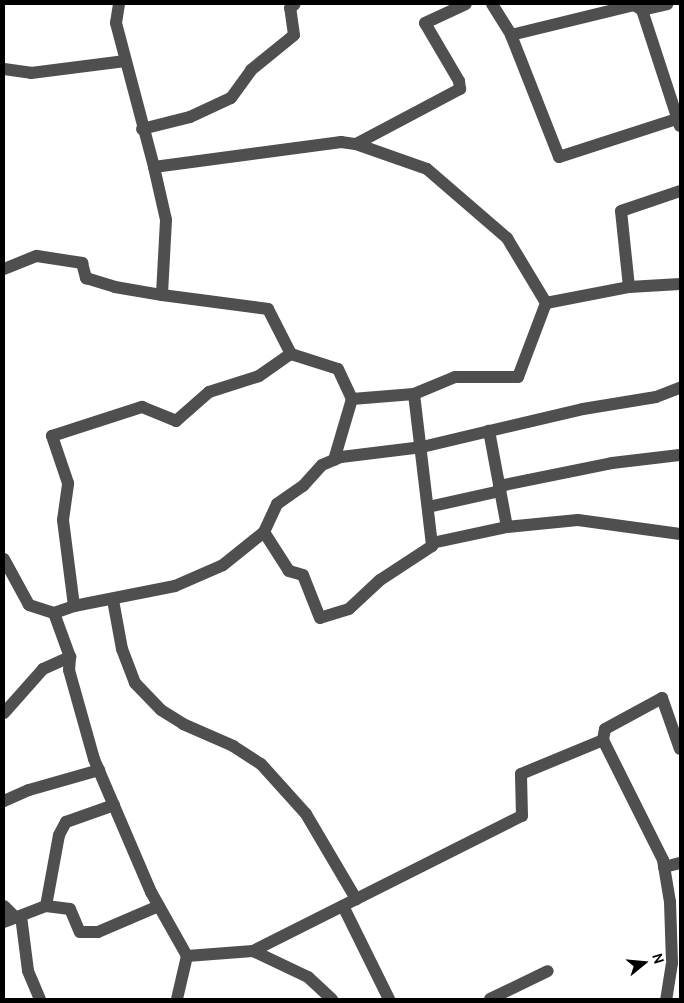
<!DOCTYPE html>
<html>
<head>
<meta charset="utf-8">
<style>
	body { margin:0 }
	#map { position:relative; width:684px; height:1003px; overflow:hidden; background:#fff; font-family:Cabin,sans-serif }
	div>[style] { position:absolute }
	.minor>* { height:12px; margin:-6px; padding:0 6px; transform-origin:6px; border-radius:6px; background:#4f4f4f }
	span { translate:-50% -50%; white-space:nowrap; text-align:center; line-height:1.15; -webkit-text-stroke:4px #fff; paint-order:stroke }
	.frame { position:absolute; inset:0; border:5px solid #000; pointer-events:none }
	.north { position:absolute; left:619px; top:938px; width:50px; height:50px; -webkit-text-stroke:4px #fff; paint-order:stroke; rotate:73deg; font-size:14px; font-weight:700; line-height:20px; text-align:center; color:#000 }
	.north::after { content:''; display:block; margin:auto; width:18px; height:22px; background:#000; clip-path:polygon(50% 0,100% 100%,50% 72%,0 100%) }
</style>
</head>
<body>
<div id="map">
	<div class="minor">
		<i style="left:119px;top:4px;width:19px;rotate:99deg"></i>
		<i style="left:116px;top:23px;width:149px;rotate:75.2deg"></i>
		<i style="left:154px;top:167px;width:189px;rotate:-7.6deg"></i>
		<i style="left:341px;top:142px;width:15px;rotate:8deg"></i>
		<i style="left:356px;top:144px;width:75px;rotate:19.4deg"></i>
		<i style="left:427px;top:169px;width:106px;rotate:40.8deg"></i>
		<i style="left:507px;top:238px;width:76px;rotate:59deg"></i>
		<i style="left:546px;top:303px;width:79px;rotate:110.7deg"></i>
		<i style="left:518px;top:377px;width:63px;rotate:180deg"></i>
		<i style="left:455px;top:377px;width:44px;rotate:157.5deg"></i>
		<i style="left:492px;top:4px;width:36px;rotate:58deg"></i>
		<i style="left:511px;top:35px;width:131px;rotate:68.5deg"></i>
		<i style="left:559px;top:157px;width:124px;rotate:-17.9deg"></i>
		<i style="left:642px;top:10px;width:122px;rotate:71.9deg"></i>
		<i style="left:511px;top:35px;width:127px;rotate:-13.7deg"></i>
		<i style="left:634px;top:5px;width:9px;rotate:32deg"></i>
		<i style="left:642px;top:10px;width:26px;rotate:-13deg"></i>
		<i style="left:4px;top:69px;width:27px;rotate:8deg"></i>
		<i style="left:31px;top:73px;width:95px;rotate:-7.3deg"></i>
		<i style="left:142px;top:129px;width:49px;rotate:-14deg"></i>
		<i style="left:190px;top:117px;width:45px;rotate:-24.9deg"></i>
		<i style="left:231px;top:98px;width:34px;rotate:-54deg"></i>
		<i style="left:251px;top:70px;width:55px;rotate:-39.1deg"></i>
		<i style="left:294px;top:35px;width:27px;rotate:-98deg"></i>
		<i style="left:290px;top:8px;width:6px;rotate:-39deg"></i>
		<i style="left:356px;top:144px;width:118px;rotate:-27.9deg"></i>
		<i style="left:460px;top:89px;width:8px;rotate:-97deg"></i>
		<i style="left:459px;top:81px;width:67px;rotate:-120.4deg"></i>
		<i style="left:425px;top:23px;width:45px;rotate:-24.9deg"></i>
		<i style="left:154px;top:167px;width:54px;rotate:77.2deg"></i>
		<i style="left:166px;top:220px;width:75px;rotate:93.1deg"></i>
		<i style="left:162px;top:295px;width:107px;rotate:7.5deg"></i>
		<i style="left:268px;top:309px;width:51px;rotate:62.9deg"></i>
		<i style="left:4px;top:269px;width:35px;rotate:-22deg"></i>
		<i style="left:37px;top:256px;width:46px;rotate:8.8deg"></i>
		<i style="left:82px;top:263px;width:16px;rotate:75deg"></i>
		<i style="left:86px;top:278px;width:30px;rotate:17deg"></i>
		<i style="left:115px;top:287px;width:48px;rotate:9.7deg"></i>
		<i style="left:629px;top:287px;width:76px;rotate:-96deg"></i>
		<i style="left:621px;top:211px;width:62px;rotate:-18.7deg"></i>
		<i style="left:546px;top:303px;width:85px;rotate:-10.9deg"></i>
		<i style="left:629px;top:287px;width:51px;rotate:-3.4deg"></i>
		<i style="left:334px;top:460px;width:64px;rotate:-73.6deg"></i>
		<i style="left:499px;top:486px;width:115px;rotate:-11.5deg"></i>
		<i style="left:612px;top:463px;width:68px;rotate:-6.7deg"></i>
		<i style="left:428px;top:507px;width:74px;rotate:-12.5deg"></i>
		<i style="left:507px;top:527px;width:71px;rotate:-5.6deg"></i>
		<i style="left:578px;top:520px;width:103px;rotate:7.8deg"></i>
		<i style="left:432px;top:543px;width:77px;rotate:-12deg"></i>
		<i style="left:507px;top:527px;width:98px;rotate:-100.6deg"></i>
		<i style="left:4px;top:559px;width:52px;rotate:61.5deg"></i>
		<i style="left:29px;top:605px;width:26px;rotate:18deg"></i>
		<i style="left:54px;top:613px;width:21px;rotate:-19deg"></i>
		<i style="left:74px;top:606px;width:103px;rotate:-11.2deg"></i>
		<i style="left:175px;top:586px;width:52px;rotate:-23.6deg"></i>
		<i style="left:223px;top:565px;width:53px;rotate:-38.8deg"></i>
		<i style="left:264px;top:532px;width:31px;rotate:-65deg"></i>
		<i style="left:277px;top:504px;width:32px;rotate:-35deg"></i>
		<i style="left:303px;top:486px;width:28px;rotate:-48deg"></i>
		<i style="left:322px;top:465px;width:21px;rotate:-23deg"></i>
		<i style="left:341px;top:457px;width:82px;rotate:-7deg"></i>
		<i style="left:422px;top:447px;width:165px;rotate:-13.3deg"></i>
		<i style="left:583px;top:409px;width:74px;rotate:-9.3deg"></i>
		<i style="left:656px;top:397px;width:26px;rotate:-21deg"></i>
		<i style="left:113px;top:600px;width:50px;rotate:79.6deg"></i>
		<i style="left:122px;top:649px;width:36px;rotate:69deg"></i>
		<i style="left:135px;top:683px;width:37px;rotate:46deg"></i>
		<i style="left:161px;top:710px;width:26px;rotate:32deg"></i>
		<i style="left:183px;top:724px;width:55px;rotate:23.7deg"></i>
		<i style="left:233px;top:746px;width:33px;rotate:33deg"></i>
		<i style="left:261px;top:764px;width:67px;rotate:48deg"></i>
		<i style="left:306px;top:814px;width:99px;rotate:59.5deg"></i>
		<i style="left:74px;top:606px;width:87px;rotate:-97.3deg"></i>
		<i style="left:63px;top:520px;width:37px;rotate:-82deg"></i>
		<i style="left:68px;top:483px;width:50px;rotate:-108.8deg"></i>
		<i style="left:52px;top:436px;width:95px;rotate:-17.9deg"></i>
		<i style="left:142px;top:407px;width:37px;rotate:22deg"></i>
		<i style="left:176px;top:421px;width:44px;rotate:-41.3deg"></i>
		<i style="left:209px;top:392px;width:52px;rotate:-17.7deg"></i>
		<i style="left:259px;top:376px;width:39px;rotate:-35deg"></i>
		<i style="left:291px;top:354px;width:49px;rotate:17.7deg"></i>
		<i style="left:338px;top:369px;width:33px;rotate:65deg"></i>
		<i style="left:352px;top:399px;width:62px;rotate:-4.6deg"></i>
		<i style="left:414px;top:394px;width:153px;rotate:83.2deg"></i>
		<i style="left:432px;top:546px;width:62px;rotate:146.8deg"></i>
		<i style="left:380px;top:580px;width:42px;rotate:136.9deg"></i>
		<i style="left:349px;top:609px;width:30px;rotate:163deg"></i>
		<i style="left:320px;top:618px;width:46px;rotate:-111.6deg"></i>
		<i style="left:303px;top:575px;width:15px;rotate:-164deg"></i>
		<i style="left:289px;top:571px;width:46px;rotate:-122.7deg"></i>
		<i style="left:54px;top:613px;width:47px;rotate:70deg"></i>
		<i style="left:70px;top:657px;width:13px;rotate:94deg"></i>
		<i style="left:69px;top:670px;width:92px;rotate:74.3deg"></i>
		<i style="left:94px;top:759px;width:145px;rotate:66.8deg"></i>
		<i style="left:151px;top:892px;width:73px;rotate:60.6deg"></i>
		<i style="left:4px;top:713px;width:59px;rotate:-48.4deg"></i>
		<i style="left:43px;top:669px;width:30px;rotate:-24deg"></i>
		<i style="left:603px;top:740px;width:134px;rotate:63.4deg"></i>
		<i style="left:663px;top:860px;width:43px;rotate:80.5deg"></i>
		<i style="left:670px;top:902px;width:61px;rotate:88.1deg"></i>
		<i style="left:672px;top:963px;width:36px;rotate:99deg"></i>
		<i style="left:4px;top:801px;width:27px;rotate:-24deg"></i>
		<i style="left:29px;top:790px;width:73px;rotate:-15.9deg"></i>
		<i style="left:664px;top:867px;width:16px;rotate:-14deg"></i>
		<i style="left:4px;top:906px;width:17px;rotate:45deg"></i>
		<i style="left:46px;top:906px;width:72px;rotate:-79.6deg"></i>
		<i style="left:59px;top:835px;width:15px;rotate:-62deg"></i>
		<i style="left:66px;top:822px;width:51px;rotate:-19.5deg"></i>
		<i style="left:343px;top:906px;width:104px;rotate:63.7deg"></i>
		<i style="left:21px;top:916px;width:55px;rotate:82.7deg"></i>
		<i style="left:28px;top:971px;width:30px;rotate:67deg"></i>
		<i style="left:4px;top:922px;width:45px;rotate:-20.9deg"></i>
		<i style="left:46px;top:906px;width:24px;rotate:7deg"></i>
		<i style="left:70px;top:909px;width:25px;rotate:67deg"></i>
		<i style="left:80px;top:932px;width:18px"></i>
		<i style="left:98px;top:932px;width:66px;rotate:-23.1deg"></i>
		<i style="left:253px;top:951px;width:61px;rotate:25.3deg"></i>
		<i style="left:308px;top:977px;width:33px;rotate:43deg"></i>
		<i style="left:177px;top:999px;width:44px;rotate:-76.9deg"></i>
		<i style="left:187px;top:956px;width:66px;rotate:-4.3deg"></i>
		<i style="left:253px;top:951px;width:301px;rotate:-26.7deg"></i>
		<i style="left:522px;top:816px;width:42px;rotate:-91.4deg"></i>
		<i style="left:521px;top:774px;width:89px;rotate:-22.5deg"></i>
		<i style="left:603px;top:740px;width:11px;rotate:-80deg"></i>
		<i style="left:605px;top:729px;width:65px;rotate:-28.5deg"></i>
		<i style="left:662px;top:698px;width:54px;rotate:70.6deg"></i>
		<i style="left:490px;top:999px;width:64px;rotate:-25.8deg"></i>
	</div>
	<div class="frame"></div>
	<div class="north">N</div>
</div>
</body>
</html>
